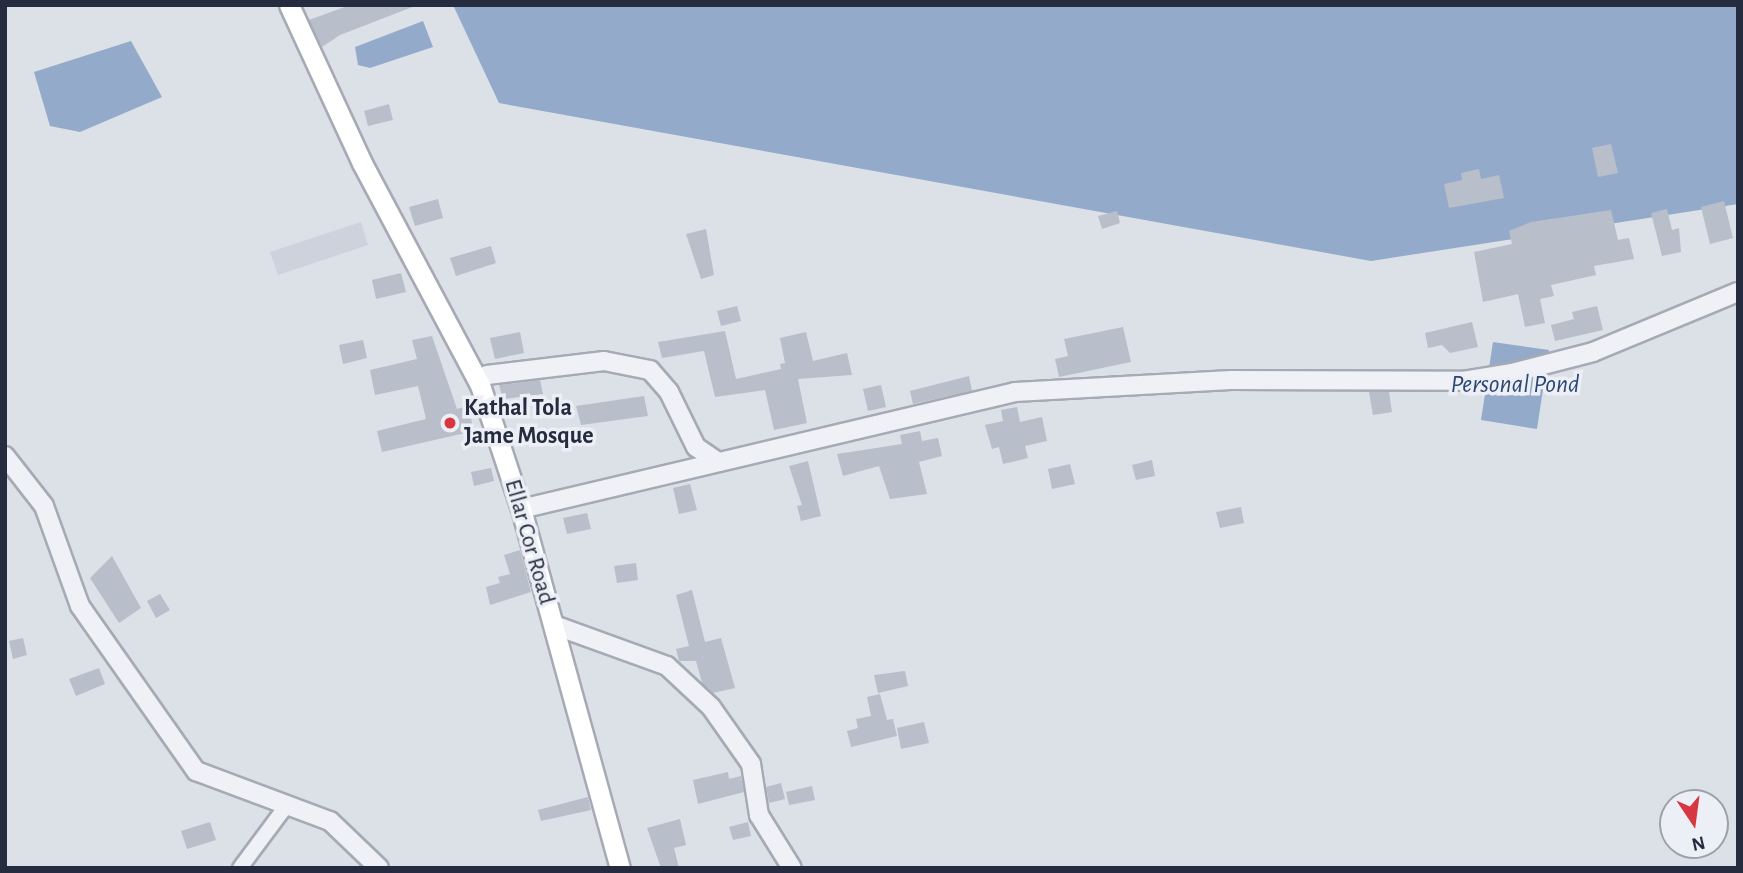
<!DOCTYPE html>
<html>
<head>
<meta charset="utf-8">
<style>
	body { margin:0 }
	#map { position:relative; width:1743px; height:873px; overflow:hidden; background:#dce0e7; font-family:"Alegreya Sans",sans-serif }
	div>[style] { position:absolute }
	.built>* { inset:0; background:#ced2dd }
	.water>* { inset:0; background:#94aaca }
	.building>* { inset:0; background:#b9becb }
	.roads { filter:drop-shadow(2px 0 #a5aab5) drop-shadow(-2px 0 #a5aab5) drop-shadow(0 2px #a5aab5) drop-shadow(0 -2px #a5aab5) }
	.minor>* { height:14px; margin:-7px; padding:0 7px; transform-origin:7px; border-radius:7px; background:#eff1f6 }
	.tertiary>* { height:18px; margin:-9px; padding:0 9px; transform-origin:9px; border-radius:9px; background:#eff1f6 }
	.secondary>* { height:19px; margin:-9.5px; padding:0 9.5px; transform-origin:9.5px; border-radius:9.5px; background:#fff }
	.dots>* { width:19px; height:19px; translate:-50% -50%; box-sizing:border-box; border:4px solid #eceff5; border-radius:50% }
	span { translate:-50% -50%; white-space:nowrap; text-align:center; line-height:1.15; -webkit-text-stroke:7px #eceff5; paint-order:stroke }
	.poi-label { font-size:24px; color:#252c3f; font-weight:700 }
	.left { translate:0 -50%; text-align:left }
	.street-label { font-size:24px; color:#252c3f }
	.water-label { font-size:26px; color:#2d4775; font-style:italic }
	.frame { position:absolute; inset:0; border:7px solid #252c3f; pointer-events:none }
	.north { position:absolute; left:1659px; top:789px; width:70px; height:70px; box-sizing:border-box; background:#eceff5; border:2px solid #9ca1ac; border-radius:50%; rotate:167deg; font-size:19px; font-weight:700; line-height:28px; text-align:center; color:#252c3f }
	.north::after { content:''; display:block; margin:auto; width:24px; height:32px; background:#d73741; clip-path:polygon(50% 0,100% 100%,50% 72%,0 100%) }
</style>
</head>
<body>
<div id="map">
	<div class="built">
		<i style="clip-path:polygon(361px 222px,368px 245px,278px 275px,270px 252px)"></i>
	</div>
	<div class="water">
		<i style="clip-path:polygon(453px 5px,1738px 5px,1738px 204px,1371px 261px,499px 103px)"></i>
		<i style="clip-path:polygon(423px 21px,433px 47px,370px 68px,358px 65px,355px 47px)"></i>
		<i style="clip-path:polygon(131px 41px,162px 97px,80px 132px,50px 126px,34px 72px)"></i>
		<i style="clip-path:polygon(1493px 342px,1549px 350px,1537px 429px,1481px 420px)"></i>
	</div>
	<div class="building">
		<i style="clip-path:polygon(350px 5px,415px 5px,415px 6px,340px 35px,322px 47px,309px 20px)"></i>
		<i style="clip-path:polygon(389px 104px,393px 120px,368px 126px,364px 111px)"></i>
		<i style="clip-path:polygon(1611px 144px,1618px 173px,1598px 177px,1592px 148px)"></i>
		<i style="clip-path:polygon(1479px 169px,1481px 179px,1499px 175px,1504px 198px,1449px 208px,1444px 184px,1462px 180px,1461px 173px)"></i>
		<i style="clip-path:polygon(438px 199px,443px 218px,415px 226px,409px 207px)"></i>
		<i style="clip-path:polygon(1724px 201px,1733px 238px,1710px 244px,1701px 207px)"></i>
		<i style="clip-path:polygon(1667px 209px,1672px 230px,1679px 228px,1681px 252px,1662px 256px,1651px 213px)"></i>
		<i style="clip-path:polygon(1611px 210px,1618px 240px,1629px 238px,1634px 259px,1594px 266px,1596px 275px,1551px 285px,1554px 296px,1540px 299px,1545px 323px,1525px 327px,1518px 294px,1483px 302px,1474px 252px,1512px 244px,1509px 231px,1531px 222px)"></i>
		<i style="clip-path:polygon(1117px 211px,1120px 223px,1102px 229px,1098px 216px)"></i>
		<i style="clip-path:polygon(706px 229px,714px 275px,701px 279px,686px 234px)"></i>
		<i style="clip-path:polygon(491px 246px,496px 263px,456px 276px,450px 258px)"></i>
		<i style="clip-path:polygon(401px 273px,406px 292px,376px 299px,372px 280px)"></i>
		<i style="clip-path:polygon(737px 306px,741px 321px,721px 326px,717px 311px)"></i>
		<i style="clip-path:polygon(1597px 306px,1603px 330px,1555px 341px,1551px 325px,1574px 319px,1572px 312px)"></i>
		<i style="clip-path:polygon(1472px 322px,1478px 347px,1450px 353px,1442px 345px,1428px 348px,1425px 333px)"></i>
		<i style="clip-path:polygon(1123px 327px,1131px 362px,1059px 377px,1055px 359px,1068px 356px,1064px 339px)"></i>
		<i style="clip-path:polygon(725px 331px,736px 379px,781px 369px,780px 364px,785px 363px,780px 338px,806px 332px,813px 361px,847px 353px,852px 375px,798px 379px,807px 423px,774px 430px,765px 390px,715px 397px,704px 351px,662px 358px,658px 342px)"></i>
		<i style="clip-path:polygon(520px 332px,524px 353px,495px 359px,490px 338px)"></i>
		<i style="clip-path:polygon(432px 336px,457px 409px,468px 406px,474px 431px,382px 452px,377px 431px,426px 419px,418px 386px,375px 395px,370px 370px,417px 359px,412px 340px)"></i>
		<i style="clip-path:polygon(363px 340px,367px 358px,343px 364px,339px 345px)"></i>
		<i style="clip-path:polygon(969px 376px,972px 391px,913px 404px,910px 391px)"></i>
		<i style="clip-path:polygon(540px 380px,543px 394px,503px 399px,499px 385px)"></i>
		<i style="clip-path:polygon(881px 385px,886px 407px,868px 411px,863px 389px)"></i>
		<i style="clip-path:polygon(1369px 392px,1389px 392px,1392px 412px,1373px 415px)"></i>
		<i style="clip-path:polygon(644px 396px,648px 416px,581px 425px,576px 406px)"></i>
		<i style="clip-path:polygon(1017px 407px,1020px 422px,1042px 417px,1047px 441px,1025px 446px,1028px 458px,1003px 464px,999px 447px,992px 449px,985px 425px,1003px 421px,1001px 410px)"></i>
		<i style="clip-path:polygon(920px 431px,922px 441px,938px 438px,942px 456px,919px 462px,927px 494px,890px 499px,879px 466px,843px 476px,837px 454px,902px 444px,900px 435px)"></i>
		<i style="clip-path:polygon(1152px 460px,1155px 476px,1136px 480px,1132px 465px)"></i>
		<i style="clip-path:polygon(808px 461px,821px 516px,801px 521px,797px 506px,802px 505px,789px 466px)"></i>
		<i style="clip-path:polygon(1070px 464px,1075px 484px,1052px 489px,1048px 469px)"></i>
		<i style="clip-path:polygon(491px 468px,494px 481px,474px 486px,471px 472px)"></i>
		<i style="clip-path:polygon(690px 484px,697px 510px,679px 514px,673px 488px)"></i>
		<i style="clip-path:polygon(1241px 507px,1244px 523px,1220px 528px,1216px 512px)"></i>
		<i style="clip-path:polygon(587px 513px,591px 529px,567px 534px,563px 518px)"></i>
		<i style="clip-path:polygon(520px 550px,531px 592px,490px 605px,486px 587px,500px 583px,498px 577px,510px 574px,504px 555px)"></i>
		<i style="clip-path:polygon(112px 556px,141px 608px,119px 623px,90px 578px)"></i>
		<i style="clip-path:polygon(636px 563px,638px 580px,617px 583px,614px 566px)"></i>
		<i style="clip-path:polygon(692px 590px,705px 642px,721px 638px,735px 688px,713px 693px,702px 683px,696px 661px,679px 661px,676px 649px,689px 646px,676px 595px)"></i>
		<i style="clip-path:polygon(160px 594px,170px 610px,156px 618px,147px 601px)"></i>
		<i style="clip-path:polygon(23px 638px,27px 655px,13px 659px,9px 641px)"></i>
		<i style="clip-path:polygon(99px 668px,105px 684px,76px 696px,69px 679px)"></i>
		<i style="clip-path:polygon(905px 671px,908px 686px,878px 693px,874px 675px)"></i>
		<i style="clip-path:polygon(880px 694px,887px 720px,893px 719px,897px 736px,851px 747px,847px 731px,858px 728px,856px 719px,871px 716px,867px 697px)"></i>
		<i style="clip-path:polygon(924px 722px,929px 743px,901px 749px,897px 728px)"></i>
		<i style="clip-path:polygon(728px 772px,729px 779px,741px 776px,744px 792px,698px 804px,693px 780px)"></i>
		<i style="clip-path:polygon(781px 783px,785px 799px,769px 803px,766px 787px)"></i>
		<i style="clip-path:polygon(812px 786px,815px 800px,789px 805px,786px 792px)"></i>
		<i style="clip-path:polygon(588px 797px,591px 810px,541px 821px,538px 810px)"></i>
		<i style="clip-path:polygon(680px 819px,686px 845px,674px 848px,679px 868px,661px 868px,647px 828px)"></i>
		<i style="clip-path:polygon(210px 822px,216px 840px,187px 849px,181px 831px)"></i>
		<i style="clip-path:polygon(748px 822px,751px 836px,733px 840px,729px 827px)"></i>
	</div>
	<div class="roads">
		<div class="minor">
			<i style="left:240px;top:868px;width:79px;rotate:-53.3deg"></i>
		</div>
		<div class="tertiary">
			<i style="left:487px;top:375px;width:118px;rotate:-6.8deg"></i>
			<i style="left:604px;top:361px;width:47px;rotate:11.1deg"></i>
			<i style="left:650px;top:370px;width:29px;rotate:49deg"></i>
			<i style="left:669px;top:392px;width:61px;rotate:63.9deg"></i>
			<i style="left:696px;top:447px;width:27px;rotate:34deg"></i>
			<i style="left:5px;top:456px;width:63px;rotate:52deg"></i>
			<i style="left:44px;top:506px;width:106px;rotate:70.2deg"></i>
			<i style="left:80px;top:606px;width:202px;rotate:54.9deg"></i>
			<i style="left:196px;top:771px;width:143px;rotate:20.5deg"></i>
			<i style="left:330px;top:821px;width:68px;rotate:43.8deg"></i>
			<i style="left:521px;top:509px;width:508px;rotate:-13.32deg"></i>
			<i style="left:1015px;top:392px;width:216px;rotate:-3.2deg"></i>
			<i style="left:1231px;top:380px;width:232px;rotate:0.2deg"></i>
			<i style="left:1463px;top:381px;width:50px;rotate:-9.3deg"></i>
			<i style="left:1512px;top:373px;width:84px;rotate:-14.5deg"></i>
			<i style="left:1593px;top:352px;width:157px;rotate:-22.5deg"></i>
			<i style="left:554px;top:625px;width:120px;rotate:19.9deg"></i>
			<i style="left:667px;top:666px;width:60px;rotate:43deg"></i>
			<i style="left:711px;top:707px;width:70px;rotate:54.9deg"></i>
			<i style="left:751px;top:764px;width:52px;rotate:81.1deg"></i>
			<i style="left:759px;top:815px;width:62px;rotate:58.1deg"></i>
		</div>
		<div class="secondary">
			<i style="left:289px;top:5px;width:174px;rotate:65.2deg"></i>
			<i style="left:362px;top:163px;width:251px;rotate:62deg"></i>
			<i style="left:480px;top:385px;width:131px;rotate:71.7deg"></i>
			<i style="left:521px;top:509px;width:372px;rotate:74.6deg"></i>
		</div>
	</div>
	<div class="dots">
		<i style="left:450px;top:423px;background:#d73741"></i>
	</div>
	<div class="poi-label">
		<span class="left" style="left:464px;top:423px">Kathal Tola<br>Jame Mosque</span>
	</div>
	<div class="street-label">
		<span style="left:529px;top:542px;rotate:74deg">Ellar Cor Road</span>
	</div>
	<div class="water-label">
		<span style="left:1515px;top:385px">Personal Pond</span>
	</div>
	<div class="frame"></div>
	<div class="north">N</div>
</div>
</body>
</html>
